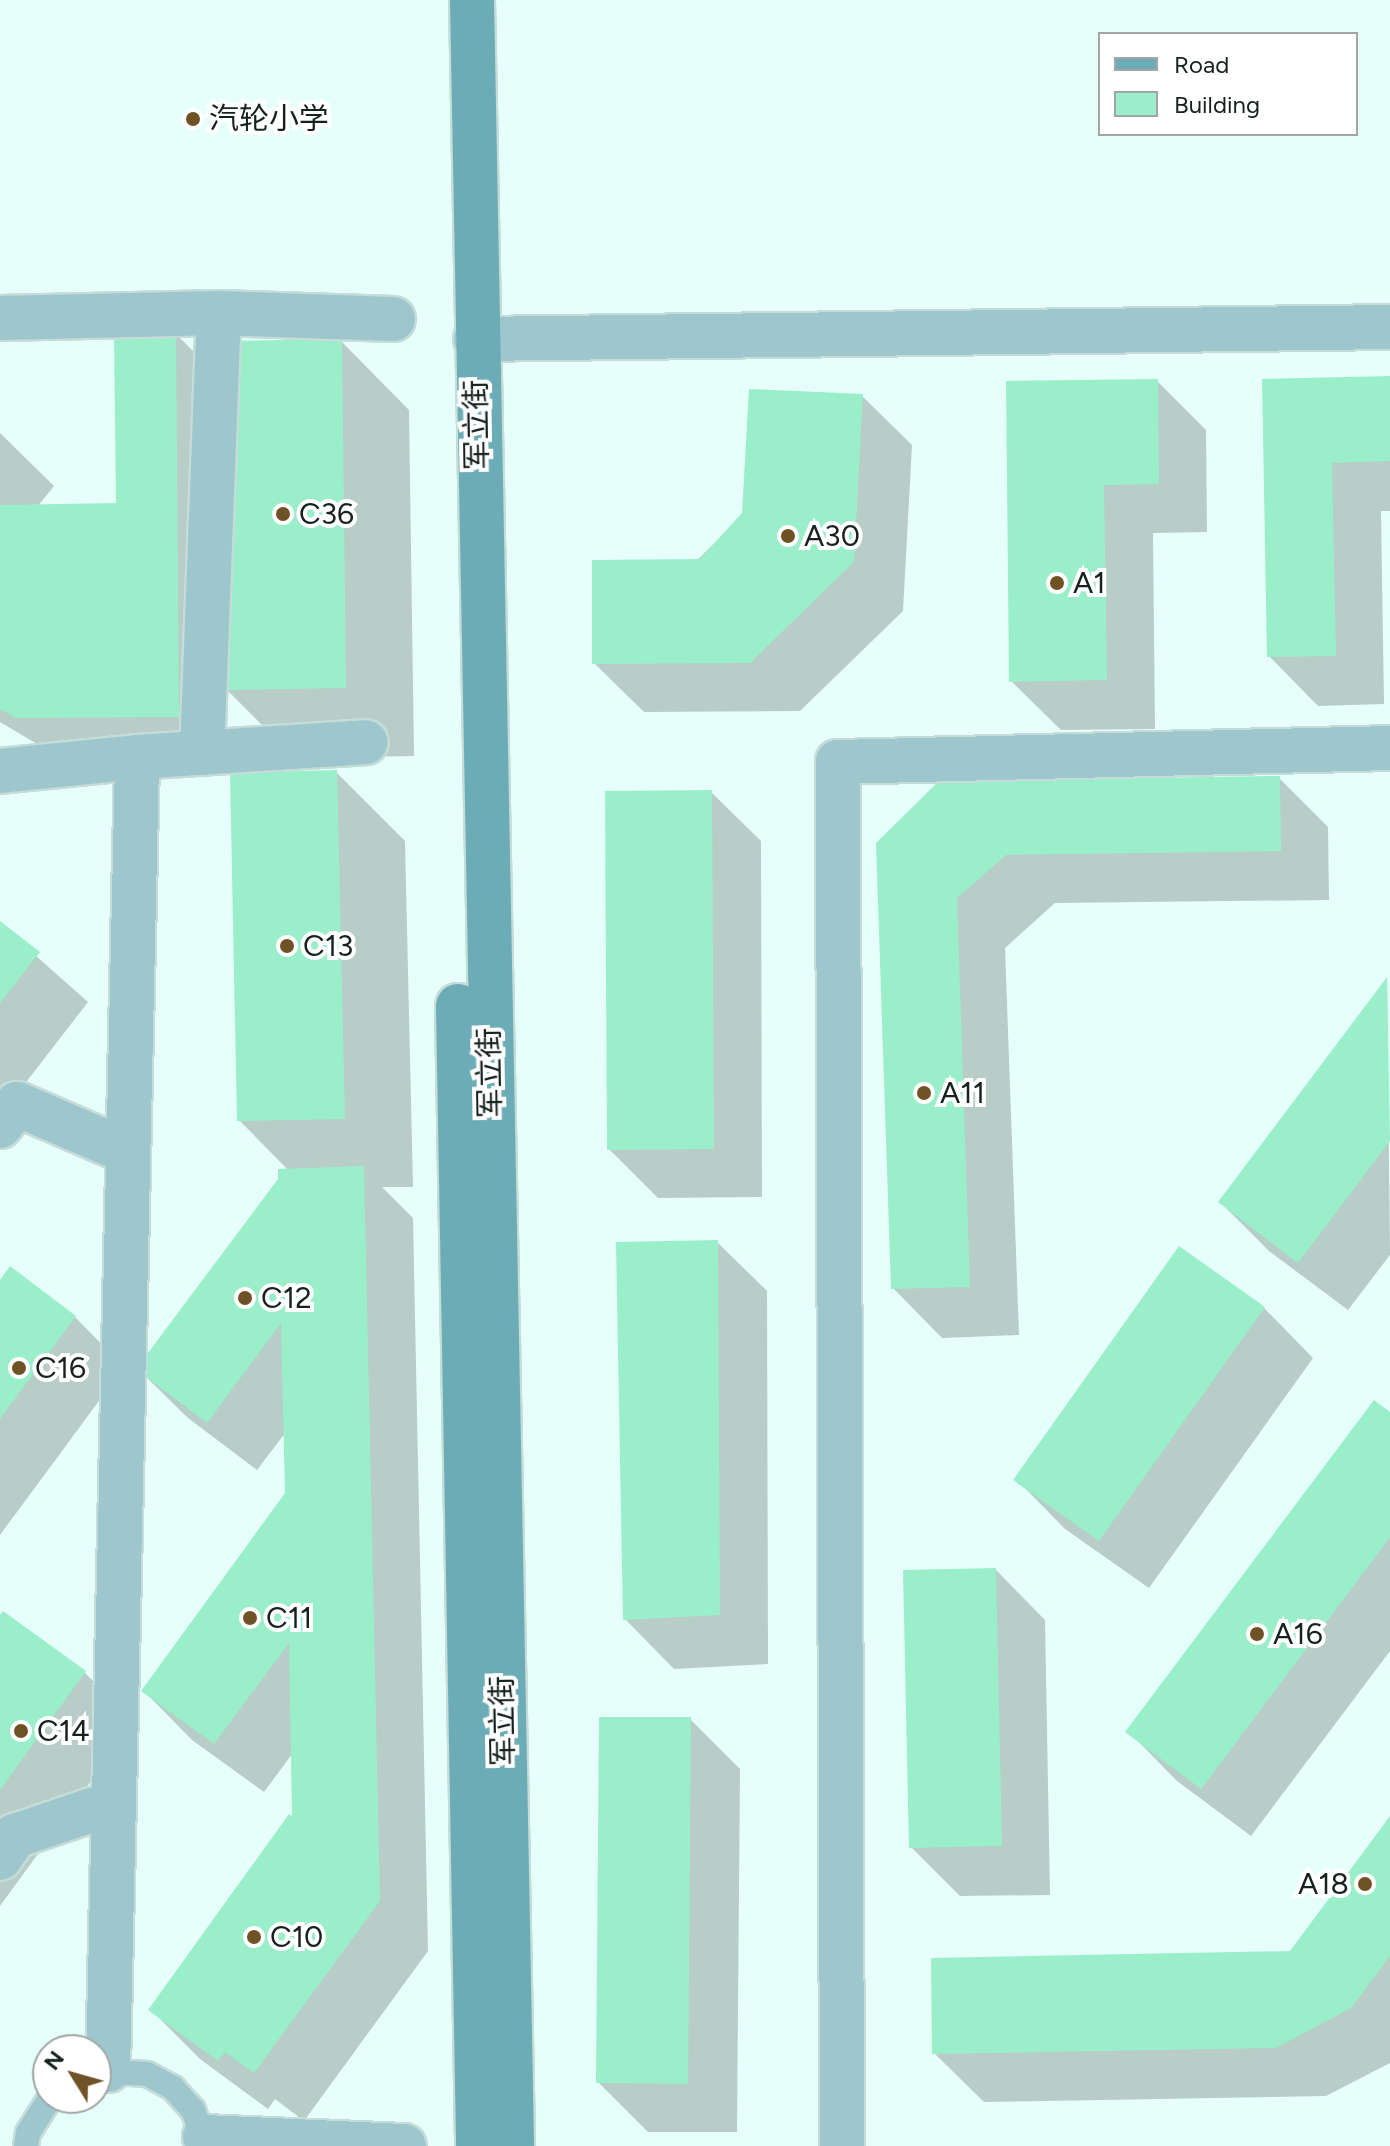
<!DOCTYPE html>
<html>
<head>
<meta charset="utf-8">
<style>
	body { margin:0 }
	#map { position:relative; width:1390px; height:2146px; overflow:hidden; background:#e6fffb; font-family:Figtree,"Noto Sans SC",sans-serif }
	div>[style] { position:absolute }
	.shadow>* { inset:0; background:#0003 }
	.building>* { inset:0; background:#9aefca }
	.roads { filter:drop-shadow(2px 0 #c5dcd8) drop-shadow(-2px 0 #c5dcd8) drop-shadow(0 2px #c5dcd8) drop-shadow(0 -2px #c5dcd8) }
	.service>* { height:24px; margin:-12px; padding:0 12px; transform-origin:12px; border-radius:12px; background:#9dc6cd }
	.minor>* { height:44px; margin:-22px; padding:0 22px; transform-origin:22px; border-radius:22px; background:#9dc6cd }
	.secondary>* { height:44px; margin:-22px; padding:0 22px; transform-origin:22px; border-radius:22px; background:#6cacb7 }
	.dots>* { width:22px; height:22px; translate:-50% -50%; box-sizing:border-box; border:4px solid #fff; border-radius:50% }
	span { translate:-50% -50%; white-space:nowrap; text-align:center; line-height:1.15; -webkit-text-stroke:8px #fff; paint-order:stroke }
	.poi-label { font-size:30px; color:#162220 }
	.left { translate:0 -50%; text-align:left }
	.right { translate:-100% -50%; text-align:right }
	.street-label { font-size:30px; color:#162220 }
	.legend { position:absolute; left:1098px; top:32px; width:260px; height:104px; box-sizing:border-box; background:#fff; border:2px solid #a2a7a6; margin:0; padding:10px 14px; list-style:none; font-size:24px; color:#162220 }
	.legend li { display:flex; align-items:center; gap:16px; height:40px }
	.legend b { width:40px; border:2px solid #a2a7a6 }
	.north { position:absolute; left:32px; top:2034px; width:80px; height:80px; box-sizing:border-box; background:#fff; border:2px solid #a2a7a6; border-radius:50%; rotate:307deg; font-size:22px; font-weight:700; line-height:32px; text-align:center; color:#162220 }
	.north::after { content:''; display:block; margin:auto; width:28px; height:36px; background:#6f5326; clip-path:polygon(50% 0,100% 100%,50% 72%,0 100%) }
</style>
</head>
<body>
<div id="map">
	<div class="shadow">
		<i style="clip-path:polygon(176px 334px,212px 370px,214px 752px,54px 754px,0 722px,0 433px,54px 486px,38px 506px,118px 505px)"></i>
		<i style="clip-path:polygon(341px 341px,409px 410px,414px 756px,295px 758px,226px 689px)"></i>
		<i style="clip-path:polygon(1390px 378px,1390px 511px,1381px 511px,1384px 704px,1318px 706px,1269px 656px,1264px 381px)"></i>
		<i style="clip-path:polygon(1157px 381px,1206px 430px,1207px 532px,1153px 533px,1155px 729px,1061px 730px,1011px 681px,1008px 383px)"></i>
		<i style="clip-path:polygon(862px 396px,912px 445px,903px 611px,800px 711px,644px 712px,594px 663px)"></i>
		<i style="clip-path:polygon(336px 772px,405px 841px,413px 1187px,382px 1187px,413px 1218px,428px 1951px,304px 2121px,275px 2099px,268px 2109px,200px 2059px,151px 2010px,295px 1820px,293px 1753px,264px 1792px,192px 1740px,143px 1690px,287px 1494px,286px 1432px,257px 1470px,188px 1418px,138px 1369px,288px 1170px,239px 1120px)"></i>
		<i style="clip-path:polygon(1279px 778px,1328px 827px,1329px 900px,1055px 903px,1005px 948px,1019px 1335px,942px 1338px,893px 1288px,878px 844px)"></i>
		<i style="clip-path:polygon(711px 792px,761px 841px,762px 1197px,658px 1198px,609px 1149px)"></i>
		<i style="clip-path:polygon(0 924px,88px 1002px,0 1116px)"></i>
		<i style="clip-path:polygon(1387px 980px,1390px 1255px,1348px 1310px,1269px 1251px,1220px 1202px)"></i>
		<i style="clip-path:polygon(717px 1242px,767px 1291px,768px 1664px,674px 1669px,625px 1619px)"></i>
		<i style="clip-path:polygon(10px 1269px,75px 1317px,124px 1367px,0 1535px,0 1283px)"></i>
		<i style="clip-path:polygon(1264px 1308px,1313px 1358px,1149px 1588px,1065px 1529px,1016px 1479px)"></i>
		<i style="clip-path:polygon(1390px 1415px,1390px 1651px,1251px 1836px,1177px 1781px,1128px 1731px)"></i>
		<i style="clip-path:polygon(996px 1570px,1045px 1620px,1050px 1895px,960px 1896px,911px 1847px)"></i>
		<i style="clip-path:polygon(0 1618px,85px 1673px,134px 1722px,0 1906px)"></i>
		<i style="clip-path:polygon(690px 1719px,740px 1769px,737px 2132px,648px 2132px,598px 2082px)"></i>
		<i style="clip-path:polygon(1390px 1820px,1390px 2063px,1326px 2096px,984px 2102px,934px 2053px,1291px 1953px)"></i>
	</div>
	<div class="building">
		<i style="clip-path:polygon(114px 332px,176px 332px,179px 717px,16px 718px,0 709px,0 505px,116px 503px)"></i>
		<i style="clip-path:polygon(342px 339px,346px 688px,224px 690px,221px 341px)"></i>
		<i style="clip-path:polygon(1390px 376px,1390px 461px,1332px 463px,1336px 656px,1267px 657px,1262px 379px)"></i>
		<i style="clip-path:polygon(1158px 379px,1159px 484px,1104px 485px,1107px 680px,1009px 682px,1006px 381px)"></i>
		<i style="clip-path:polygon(749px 389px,863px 394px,854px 562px,750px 663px,592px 664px,592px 560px,700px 559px,742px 513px)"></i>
		<i style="clip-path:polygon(337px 770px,345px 1119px,237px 1121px,230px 773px)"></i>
		<i style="clip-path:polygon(1280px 776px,1281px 851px,1006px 855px,957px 898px,970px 1287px,891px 1289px,876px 843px,939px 781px)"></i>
		<i style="clip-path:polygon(712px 790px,714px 1149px,607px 1150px,605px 791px)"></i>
		<i style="clip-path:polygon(0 921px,40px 952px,0 1003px)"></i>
		<i style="clip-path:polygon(1387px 977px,1390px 1141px,1298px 1263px,1218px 1202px)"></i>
		<i style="clip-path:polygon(364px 1166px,380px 1901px,254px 2073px,225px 2052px,218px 2061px,148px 2010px,289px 1814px,292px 1816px,289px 1643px,214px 1744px,141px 1691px,285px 1493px,281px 1323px,207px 1423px,136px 1369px,278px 1179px,278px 1169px)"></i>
		<i style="clip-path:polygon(718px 1240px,720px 1615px,623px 1620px,616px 1242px)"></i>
		<i style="clip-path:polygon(1179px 1246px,1265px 1307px,1099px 1541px,1013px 1480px)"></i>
		<i style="clip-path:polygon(10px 1266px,76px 1316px,0 1419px,0 1280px)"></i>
		<i style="clip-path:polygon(1374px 1400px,1390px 1412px,1390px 1537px,1201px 1789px,1125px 1732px)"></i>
		<i style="clip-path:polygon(996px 1568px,1002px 1846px,909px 1848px,903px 1570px)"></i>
		<i style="clip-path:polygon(3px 1611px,86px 1671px,0 1790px,0 1615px)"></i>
		<i style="clip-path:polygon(599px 1717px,691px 1717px,688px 2084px,596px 2083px)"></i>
		<i style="clip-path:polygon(1390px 1816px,1390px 1956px,1351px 2008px,1276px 2048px,932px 2054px,931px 1958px,1290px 1951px)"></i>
	</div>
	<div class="roads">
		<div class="service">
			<i style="left:98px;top:2071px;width:49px;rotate:3.5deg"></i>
			<i style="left:147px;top:2074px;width:30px;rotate:28deg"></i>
			<i style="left:173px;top:2088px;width:30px;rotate:48deg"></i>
			<i style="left:193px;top:2110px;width:38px;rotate:70deg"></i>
			<i style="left:26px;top:2146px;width:13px;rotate:-81deg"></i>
			<i style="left:28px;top:2133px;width:41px;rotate:-57.8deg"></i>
		</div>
		<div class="minor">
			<i style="left:0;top:318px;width:219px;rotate:-1.3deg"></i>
			<i style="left:219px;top:313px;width:174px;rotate:2deg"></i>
			<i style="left:476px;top:339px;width:914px;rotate:-0.75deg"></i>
			<i style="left:202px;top:753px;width:440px;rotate:-87.8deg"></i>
			<i style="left:0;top:771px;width:138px;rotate:-5.8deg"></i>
			<i style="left:0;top:1126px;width:28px;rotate:-52deg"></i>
			<i style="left:17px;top:1104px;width:121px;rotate:23.4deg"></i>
			<i style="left:0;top:1858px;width:27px;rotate:-56deg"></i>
			<i style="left:15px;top:1836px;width:81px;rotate:-18.7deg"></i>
			<i style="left:92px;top:1810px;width:22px"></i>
			<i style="left:108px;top:2070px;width:1313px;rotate:-88.73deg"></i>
			<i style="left:137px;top:757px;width:229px;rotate:-3.7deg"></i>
			<i style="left:205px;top:2137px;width:199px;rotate:2.6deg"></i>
			<i style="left:842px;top:2146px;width:1384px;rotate:-90.17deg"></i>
			<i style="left:838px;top:762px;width:552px;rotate:-1.45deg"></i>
		</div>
		<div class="secondary">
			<i style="left:472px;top:0;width:2146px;rotate:88.93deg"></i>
			<i style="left:458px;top:1006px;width:1140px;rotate:88.99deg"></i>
		</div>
	</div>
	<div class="dots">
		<i style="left:193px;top:119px;background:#6f5326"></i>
		<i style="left:283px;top:514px;background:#6f5326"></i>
		<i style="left:788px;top:536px;background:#6f5326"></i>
		<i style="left:1057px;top:583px;background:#6f5326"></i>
		<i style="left:287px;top:946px;background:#6f5326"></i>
		<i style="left:924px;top:1093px;background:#6f5326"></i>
		<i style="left:245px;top:1298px;background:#6f5326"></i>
		<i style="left:19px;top:1368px;background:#6f5326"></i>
		<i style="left:250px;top:1618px;background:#6f5326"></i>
		<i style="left:1257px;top:1634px;background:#6f5326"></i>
		<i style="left:21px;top:1731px;background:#6f5326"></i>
		<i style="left:1365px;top:1884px;background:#6f5326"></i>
		<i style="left:254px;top:1937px;background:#6f5326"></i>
	</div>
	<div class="poi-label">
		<span class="left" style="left:209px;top:119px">汽轮小学</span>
		<span class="left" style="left:299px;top:514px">C36</span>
		<span class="left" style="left:804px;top:536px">A30</span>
		<span class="left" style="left:1073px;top:583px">A1</span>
		<span class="left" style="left:303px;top:946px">C13</span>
		<span class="left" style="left:940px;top:1093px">A11</span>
		<span class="left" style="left:261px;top:1298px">C12</span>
		<span class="left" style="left:35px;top:1368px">C16</span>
		<span class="left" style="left:266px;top:1618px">C11</span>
		<span class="left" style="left:1273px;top:1634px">A16</span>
		<span class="left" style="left:37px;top:1731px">C14</span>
		<span class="right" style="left:1349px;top:1884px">A18</span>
		<span class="left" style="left:270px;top:1937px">C10</span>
	</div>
	<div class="street-label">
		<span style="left:477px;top:425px;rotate:-91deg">军立街</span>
		<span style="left:490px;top:1073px;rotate:-91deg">军立街</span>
		<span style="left:503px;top:1721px;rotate:-91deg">军立街</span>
	</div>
	<ul class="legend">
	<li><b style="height:10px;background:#6cacb7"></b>Road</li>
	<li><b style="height:22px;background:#9aefca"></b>Building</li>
	</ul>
	<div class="north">N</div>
</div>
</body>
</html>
